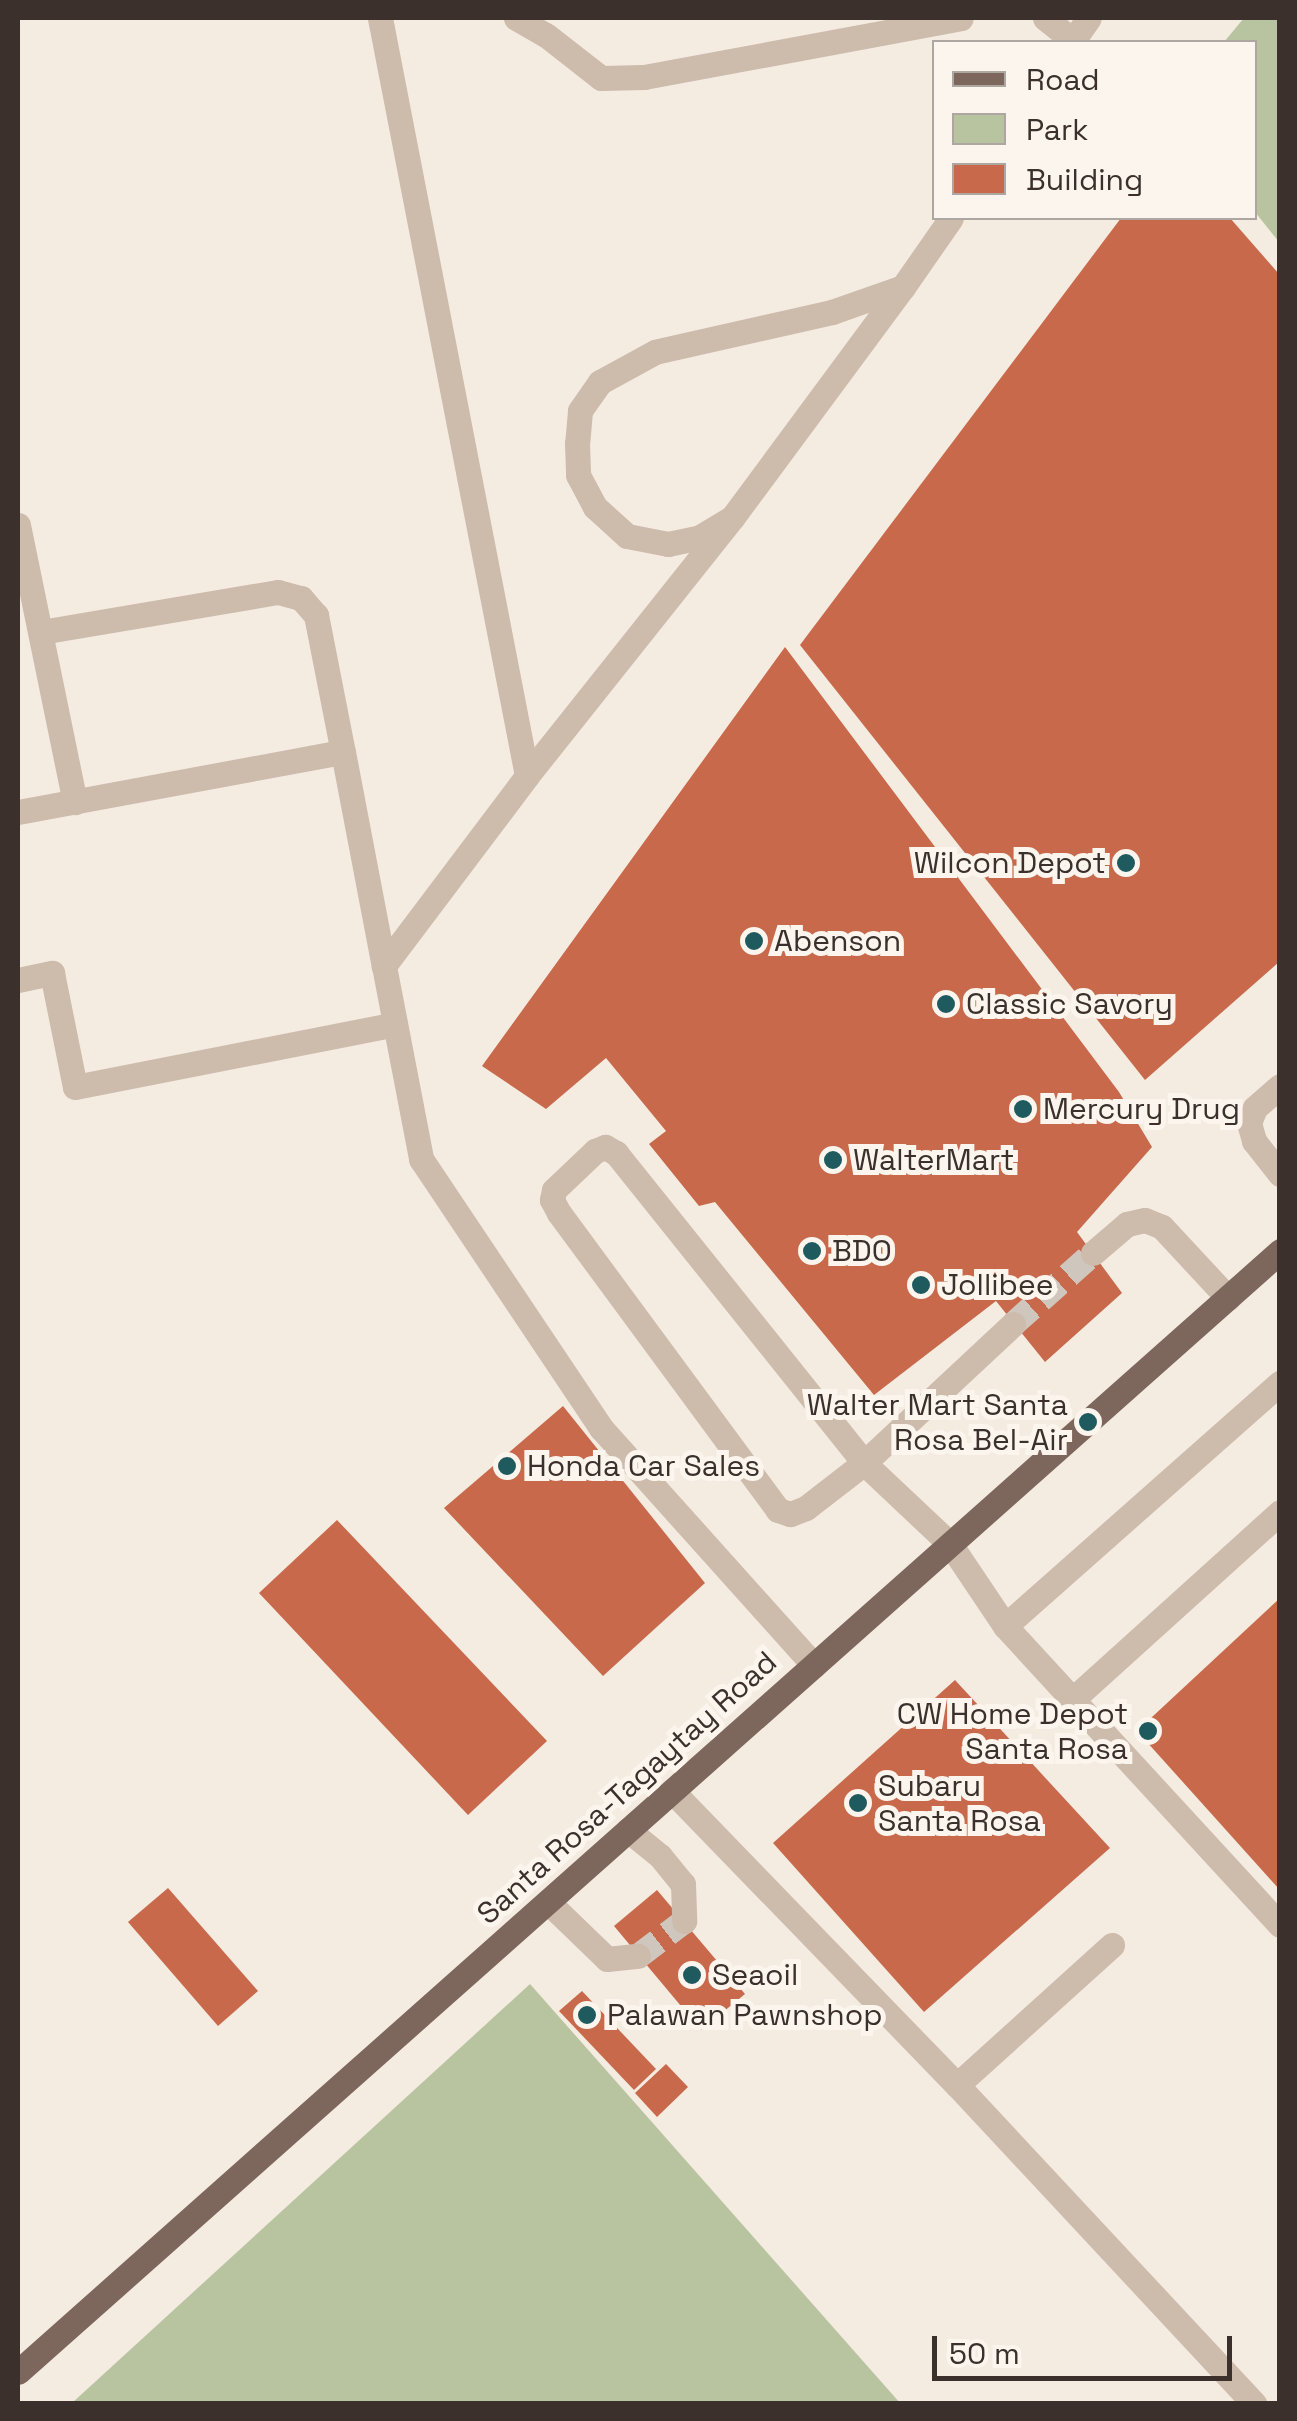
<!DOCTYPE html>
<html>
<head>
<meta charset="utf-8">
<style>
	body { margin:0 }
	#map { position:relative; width:1297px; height:2421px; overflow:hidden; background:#f4ebe1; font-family:"Space Grotesk",sans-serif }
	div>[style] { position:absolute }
	.green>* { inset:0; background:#b8c4a0 }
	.building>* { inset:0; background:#c8694b }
	.minor-tunnel>* { height:25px; margin-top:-12.5px; transform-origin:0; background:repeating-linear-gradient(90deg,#cfc6bd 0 25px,transparent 0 37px) }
	.minor>* { height:25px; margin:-12.5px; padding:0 12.5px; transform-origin:12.5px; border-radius:12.5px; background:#cdbbac }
	.major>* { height:25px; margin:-12.5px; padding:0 12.5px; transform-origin:12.5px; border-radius:12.5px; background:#7d675c }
	.dots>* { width:28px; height:28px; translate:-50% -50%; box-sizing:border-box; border:5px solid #fbf5ee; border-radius:50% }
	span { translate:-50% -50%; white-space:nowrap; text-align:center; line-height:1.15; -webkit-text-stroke:10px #fbf5ee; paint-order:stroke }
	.poi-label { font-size:30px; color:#3b302b }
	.right { translate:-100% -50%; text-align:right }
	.left { translate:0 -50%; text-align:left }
	.street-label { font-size:30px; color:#3b302b }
	.frame { position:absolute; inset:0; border:20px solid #3b302b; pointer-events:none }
	.legend { position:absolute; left:932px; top:40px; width:325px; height:180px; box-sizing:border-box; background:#fbf5ee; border:2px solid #aea6a0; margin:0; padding:12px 18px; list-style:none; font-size:30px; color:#3b302b }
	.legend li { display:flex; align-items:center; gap:20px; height:50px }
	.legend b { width:50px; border:2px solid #aea6a0 }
	.scale { position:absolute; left:932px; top:2336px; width:300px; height:45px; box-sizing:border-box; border:5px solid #3b302b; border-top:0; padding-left:12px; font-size:30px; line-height:35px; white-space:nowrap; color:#3b302b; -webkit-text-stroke:8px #fbf5ee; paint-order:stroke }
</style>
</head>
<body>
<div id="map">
	<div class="green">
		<i style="clip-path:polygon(1244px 18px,1279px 18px,1279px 242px,1255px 212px,1254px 42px,1224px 42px)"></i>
		<i style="clip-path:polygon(530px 1984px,900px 2403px,72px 2403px)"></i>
	</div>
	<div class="building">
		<i style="clip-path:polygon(1121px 218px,1230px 218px,1279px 274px,1279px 962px,1145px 1080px,800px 645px)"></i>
		<i style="clip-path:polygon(785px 647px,1119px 1092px,1152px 1147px,1077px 1232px,1122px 1293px,1045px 1362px,996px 1301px,874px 1395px,715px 1202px,699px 1206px,649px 1144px,666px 1131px,606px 1058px,546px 1109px,482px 1066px)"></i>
		<i style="clip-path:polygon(563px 1406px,705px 1583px,603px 1676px,444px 1508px)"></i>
		<i style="clip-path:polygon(337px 1520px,547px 1741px,468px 1815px,259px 1593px)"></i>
		<i style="clip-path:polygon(1279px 1599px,1279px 1889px,1137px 1731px)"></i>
		<i style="clip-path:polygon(955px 1680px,1110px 1848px,924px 2012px,773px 1843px)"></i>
		<i style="clip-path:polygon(168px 1888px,258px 1991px,218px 2026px,128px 1922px)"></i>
		<i style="clip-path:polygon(657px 1890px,745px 1994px,701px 2030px,614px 1926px)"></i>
		<i style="clip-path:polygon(582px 1991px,656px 2069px,634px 2090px,559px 2011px)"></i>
		<i style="clip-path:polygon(666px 2064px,688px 2087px,657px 2117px,635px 2093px)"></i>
	</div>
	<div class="minor-tunnel">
		<i style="left:1013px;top:1324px;width:107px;rotate:-41.6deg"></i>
		<i style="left:638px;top:1956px;width:58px;rotate:-37.3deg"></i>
	</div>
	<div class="minor">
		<i style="left:380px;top:18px;width:772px;rotate:79.02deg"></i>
		<i style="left:516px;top:18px;width:34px;rotate:30deg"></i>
		<i style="left:546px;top:35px;width:70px;rotate:38deg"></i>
		<i style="left:601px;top:78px;width:43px;rotate:-1.3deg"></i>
		<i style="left:644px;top:77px;width:322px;rotate:-10.5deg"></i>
		<i style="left:1045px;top:18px;width:36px;rotate:39deg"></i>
		<i style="left:1072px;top:42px;width:29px;rotate:-55deg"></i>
		<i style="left:903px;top:287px;width:75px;rotate:160.6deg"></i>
		<i style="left:832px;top:312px;width:181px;rotate:167.3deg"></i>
		<i style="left:655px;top:352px;width:63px;rotate:151.4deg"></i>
		<i style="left:600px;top:382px;width:35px;rotate:125deg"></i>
		<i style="left:580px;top:411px;width:32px;rotate:95deg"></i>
		<i style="left:577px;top:443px;width:32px;rotate:88deg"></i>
		<i style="left:578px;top:475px;width:36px;rotate:62deg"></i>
		<i style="left:595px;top:507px;width:43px;rotate:42.2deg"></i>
		<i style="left:627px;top:536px;width:42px;rotate:11deg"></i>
		<i style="left:668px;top:544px;width:33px;rotate:-12deg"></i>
		<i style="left:700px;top:537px;width:37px;rotate:-31deg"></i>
		<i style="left:732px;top:518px;width:287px;rotate:-53.5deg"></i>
		<i style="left:903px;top:287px;width:84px;rotate:-55.2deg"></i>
		<i style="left:732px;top:518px;width:330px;rotate:128.5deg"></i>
		<i style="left:527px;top:776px;width:238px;rotate:127deg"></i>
		<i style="left:384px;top:966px;width:197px;rotate:79.1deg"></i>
		<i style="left:421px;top:1159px;width:324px;rotate:56.2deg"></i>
		<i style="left:601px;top:1428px;width:319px;rotate:48.1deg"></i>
		<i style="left:18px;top:525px;width:283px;rotate:78.4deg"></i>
		<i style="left:41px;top:632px;width:240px;rotate:-9.6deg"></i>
		<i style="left:278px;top:592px;width:24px;rotate:15deg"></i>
		<i style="left:301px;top:598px;width:23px;rotate:49deg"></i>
		<i style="left:316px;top:615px;width:140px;rotate:78.9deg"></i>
		<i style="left:18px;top:812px;width:330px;rotate:-10.5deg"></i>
		<i style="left:343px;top:752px;width:218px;rotate:79.2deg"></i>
		<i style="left:18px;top:980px;width:35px;rotate:-12deg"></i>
		<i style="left:52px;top:973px;width:116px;rotate:78.6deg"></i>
		<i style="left:75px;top:1087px;width:326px;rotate:-11.1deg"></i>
		<i style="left:1280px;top:1086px;width:33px;rotate:139deg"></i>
		<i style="left:1255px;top:1108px;width:16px;rotate:112deg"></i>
		<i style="left:1249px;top:1123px;width:19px;rotate:74deg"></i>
		<i style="left:1254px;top:1141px;width:42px;rotate:51.8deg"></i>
		<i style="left:1093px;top:1253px;width:45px;rotate:-40.5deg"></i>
		<i style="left:1127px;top:1224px;width:18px;rotate:-13deg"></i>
		<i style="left:1145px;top:1220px;width:18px;rotate:22deg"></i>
		<i style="left:1162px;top:1227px;width:97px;rotate:47.1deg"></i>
		<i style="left:1013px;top:1324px;width:204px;rotate:137deg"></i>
		<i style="left:864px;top:1463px;width:73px;rotate:142.2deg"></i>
		<i style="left:806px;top:1508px;width:17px;rotate:159deg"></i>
		<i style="left:790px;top:1514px;width:13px;rotate:-162deg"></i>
		<i style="left:778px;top:1510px;width:369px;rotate:-126.4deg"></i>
		<i style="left:559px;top:1213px;width:15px;rotate:-118deg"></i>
		<i style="left:552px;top:1200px;width:10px;rotate:-79deg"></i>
		<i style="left:554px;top:1190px;width:57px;rotate:-43.6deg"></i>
		<i style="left:595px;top:1151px;width:11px;rotate:-22deg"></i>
		<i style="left:605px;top:1147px;width:13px;rotate:29deg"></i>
		<i style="left:616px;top:1153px;width:397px;rotate:51.3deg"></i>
		<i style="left:864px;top:1463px;width:118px;rotate:43.3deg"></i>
		<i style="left:950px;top:1544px;width:99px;rotate:56.1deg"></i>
		<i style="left:1005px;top:1626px;width:406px;rotate:47.4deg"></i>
		<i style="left:1005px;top:1626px;width:367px;rotate:-41.5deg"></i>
		<i style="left:1072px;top:1700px;width:280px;rotate:-42.1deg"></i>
		<i style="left:672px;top:1791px;width:409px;rotate:45.9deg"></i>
		<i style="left:957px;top:2085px;width:436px;rotate:47deg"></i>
		<i style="left:628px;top:1830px;width:41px;rotate:39.1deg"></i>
		<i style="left:660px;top:1856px;width:36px;rotate:51deg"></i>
		<i style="left:683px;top:1884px;width:37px;rotate:88deg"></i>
		<i style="left:548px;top:1902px;width:82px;rotate:44deg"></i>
		<i style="left:607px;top:1959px;width:31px;rotate:-6deg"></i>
		<i style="left:957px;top:2085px;width:209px;rotate:-42.1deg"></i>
	</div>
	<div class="major">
		<i style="left:18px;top:2372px;width:1688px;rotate:-41.61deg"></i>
	</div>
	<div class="dots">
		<i style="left:1126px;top:863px;background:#1f5a5e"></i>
		<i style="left:754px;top:941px;background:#1f5a5e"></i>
		<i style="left:946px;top:1004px;background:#1f5a5e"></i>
		<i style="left:1023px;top:1109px;background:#1f5a5e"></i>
		<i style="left:833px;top:1160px;background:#1f5a5e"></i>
		<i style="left:812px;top:1251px;background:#1f5a5e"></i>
		<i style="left:921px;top:1285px;background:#1f5a5e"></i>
		<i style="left:1088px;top:1422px;background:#1f5a5e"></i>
		<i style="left:507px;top:1466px;background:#1f5a5e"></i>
		<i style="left:1148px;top:1731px;background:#1f5a5e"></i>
		<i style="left:858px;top:1803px;background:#1f5a5e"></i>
		<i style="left:692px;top:1975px;background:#1f5a5e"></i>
		<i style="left:587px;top:2015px;background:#1f5a5e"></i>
	</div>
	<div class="poi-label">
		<span class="right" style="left:1106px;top:863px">Wilcon Depot</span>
		<span class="left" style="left:774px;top:941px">Abenson</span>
		<span class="left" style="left:966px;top:1004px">Classic Savory</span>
		<span class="left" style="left:1043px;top:1109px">Mercury Drug</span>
		<span class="left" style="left:853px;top:1160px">WalterMart</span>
		<span class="left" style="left:832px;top:1251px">BDO</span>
		<span class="left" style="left:941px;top:1285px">Jollibee</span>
		<span class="right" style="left:1068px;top:1422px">Walter Mart Santa<br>Rosa Bel-Air</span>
		<span class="left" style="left:527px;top:1466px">Honda Car Sales</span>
		<span class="right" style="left:1128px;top:1731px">CW Home Depot<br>Santa Rosa</span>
		<span class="left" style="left:878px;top:1803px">Subaru<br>Santa Rosa</span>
		<span class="left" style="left:712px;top:1975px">Seaoil</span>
		<span class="left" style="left:607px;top:2015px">Palawan Pawnshop</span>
	</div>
	<div class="street-label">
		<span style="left:627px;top:1788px;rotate:-42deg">Santa Rosa-Tagaytay Road</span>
	</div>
	<div class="frame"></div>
	<ul class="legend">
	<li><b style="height:12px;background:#7d675c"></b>Road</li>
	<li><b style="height:28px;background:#b8c4a0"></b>Park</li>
	<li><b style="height:28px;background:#c8694b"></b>Building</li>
	</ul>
	<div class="scale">50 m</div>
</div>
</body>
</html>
